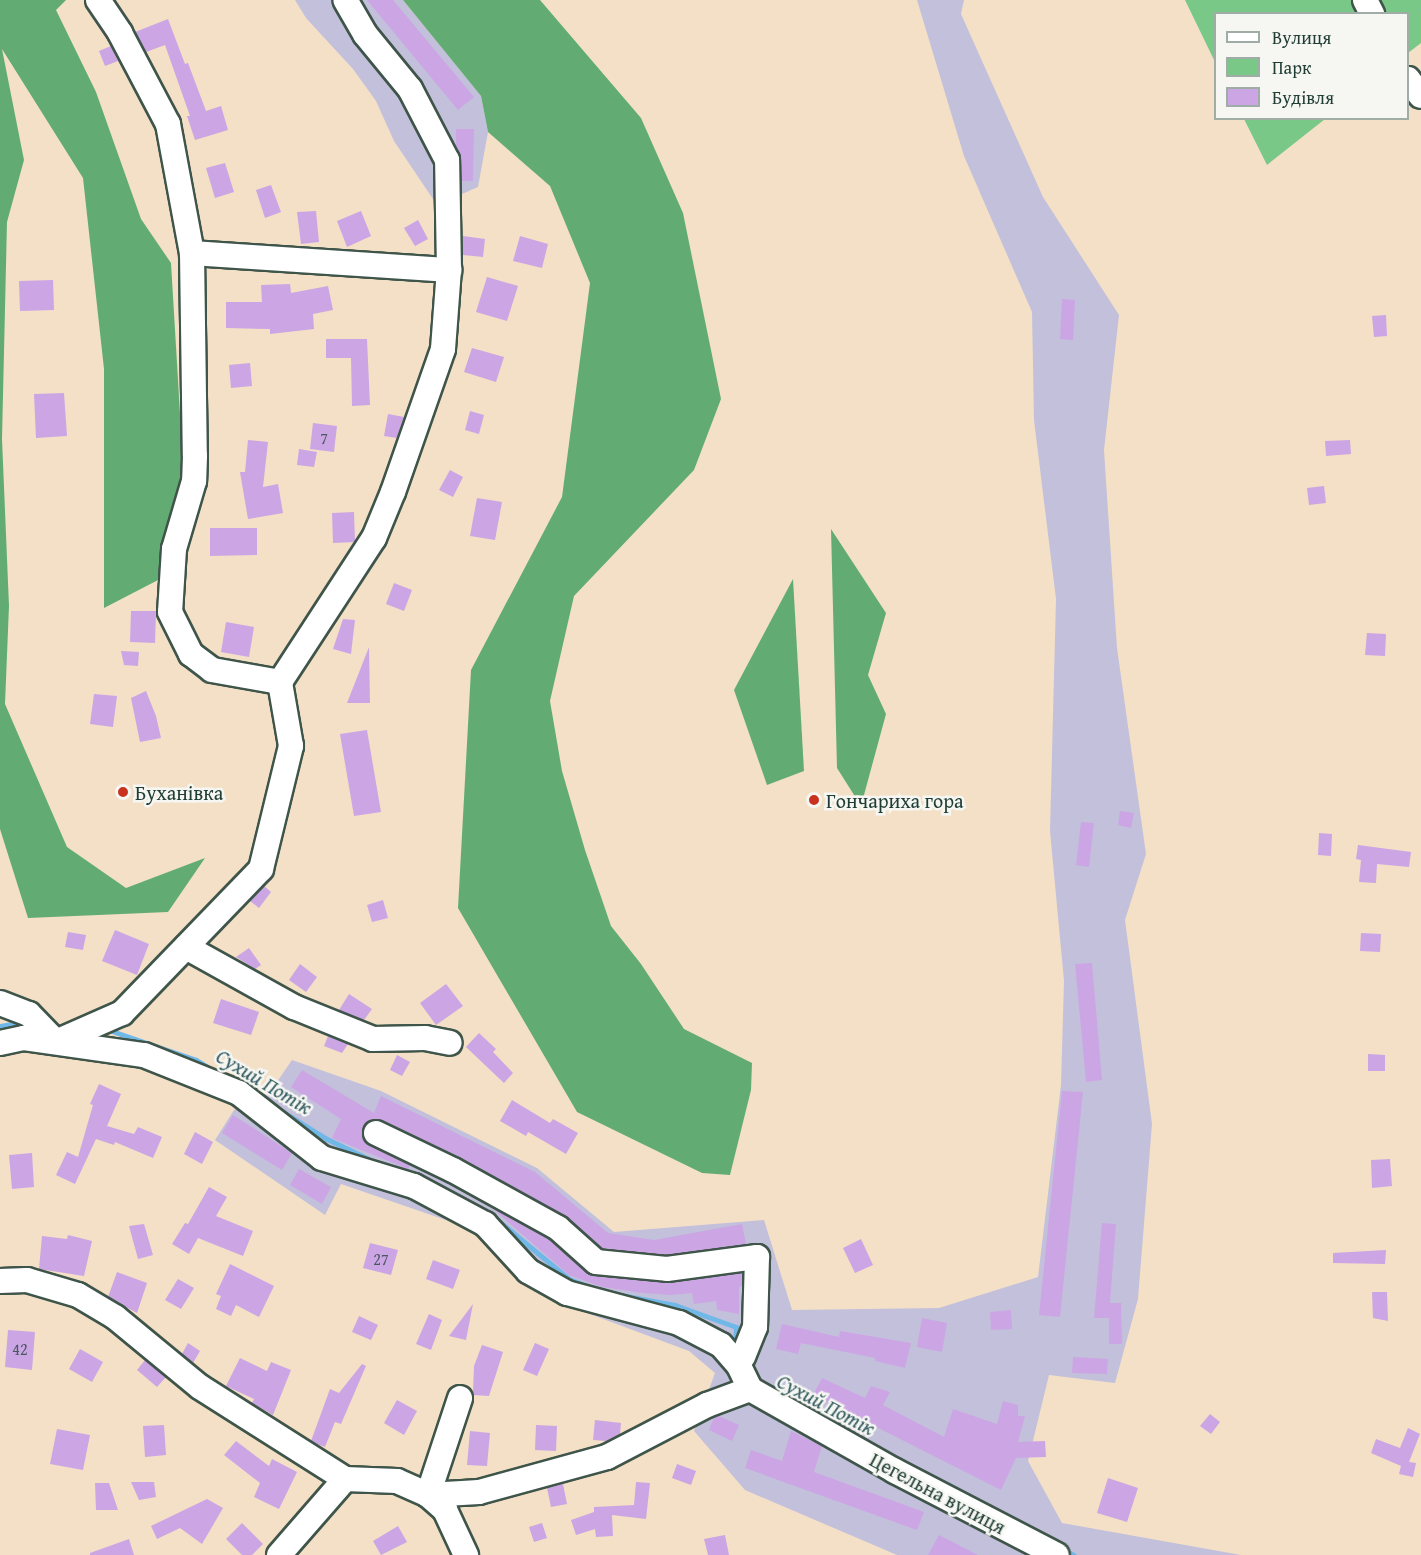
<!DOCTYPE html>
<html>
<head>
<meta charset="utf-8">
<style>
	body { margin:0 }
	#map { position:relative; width:1421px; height:1555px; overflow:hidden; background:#f3e0c7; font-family:"Gentium Book Plus",serif }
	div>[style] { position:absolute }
	.industrial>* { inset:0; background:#c3c0db }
	.green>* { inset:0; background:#79c888 }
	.forest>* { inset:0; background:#62ac74 }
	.stream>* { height:5px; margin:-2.5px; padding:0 2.5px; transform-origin:2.5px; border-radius:2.5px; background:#70b8e8 }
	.building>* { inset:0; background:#cca5e4 }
	.roads { filter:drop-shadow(2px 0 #3f554a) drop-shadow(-2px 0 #3f554a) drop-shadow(0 2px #3f554a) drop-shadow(0 -2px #3f554a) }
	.minor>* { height:24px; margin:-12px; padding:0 12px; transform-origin:12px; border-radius:12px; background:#fff }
	.dots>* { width:16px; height:16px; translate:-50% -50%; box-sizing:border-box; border:3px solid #f6f6f2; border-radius:50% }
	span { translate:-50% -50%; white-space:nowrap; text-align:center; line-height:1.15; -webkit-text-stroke:5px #f6f6f2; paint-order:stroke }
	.number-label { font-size:16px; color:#4a5760 }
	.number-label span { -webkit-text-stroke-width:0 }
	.poi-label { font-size:20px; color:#1f3d34 }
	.left { translate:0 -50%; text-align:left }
	.street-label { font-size:20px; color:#1f3d34 }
	.water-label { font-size:21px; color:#335c61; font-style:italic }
	.legend { position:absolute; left:1214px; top:12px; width:195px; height:108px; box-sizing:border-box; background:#f6f6f2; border:2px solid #a0aca6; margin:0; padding:8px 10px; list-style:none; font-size:18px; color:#1f3d34 }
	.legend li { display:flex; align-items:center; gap:12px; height:30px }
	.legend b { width:30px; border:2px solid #a0aca6 }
</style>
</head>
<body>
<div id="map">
	<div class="industrial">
		<i style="clip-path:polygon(295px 0,403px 0,481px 96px,488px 132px,478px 187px,437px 205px,394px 141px,376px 101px,353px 69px,306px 18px)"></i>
		<i style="clip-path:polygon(917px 0,964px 0,961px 14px,1043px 197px,1119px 315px,1104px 450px,1117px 648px,1146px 854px,1125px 920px,1152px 1124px,1138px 1299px,1115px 1383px,1049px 1375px,1028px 1461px,1062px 1523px,1241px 1555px,897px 1555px,745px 1490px,694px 1431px,715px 1373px,689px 1351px,587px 1313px,522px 1282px,475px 1230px,341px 1184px,325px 1215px,215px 1140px,234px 1110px,270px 1092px,292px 1060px,381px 1091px,537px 1168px,614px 1232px,764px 1220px,792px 1310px,939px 1308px,1038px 1277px,1061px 1085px,1064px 981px,1050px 831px,1056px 599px,1034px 420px,1032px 312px,964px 156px)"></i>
	</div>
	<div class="green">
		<i style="clip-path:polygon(1185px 0,1421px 0,1421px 43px,1408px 53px,1408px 14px,1216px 14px,1215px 62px)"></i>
		<i style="clip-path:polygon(1244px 119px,1325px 119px,1267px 165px)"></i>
	</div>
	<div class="forest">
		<i style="clip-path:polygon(0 0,66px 0,56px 10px,96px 92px,141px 219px,171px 263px,184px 480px,160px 579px,104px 608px,104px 369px,83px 178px,2px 49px,24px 160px,7px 222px,2px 439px,9px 606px,5px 704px,67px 847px,126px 888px,205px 858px,168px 912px,28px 918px,0 829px)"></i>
		<i style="clip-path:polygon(403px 0,540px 0,641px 118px,683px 213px,721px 399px,694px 470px,574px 596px,550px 701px,562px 771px,585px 850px,611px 926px,641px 964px,684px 1029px,752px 1063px,751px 1090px,730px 1175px,702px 1173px,577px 1112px,458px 908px,471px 670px,562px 497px,590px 283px,550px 186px,488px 132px,481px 96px)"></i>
		<i style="clip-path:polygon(831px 529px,886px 613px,868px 675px,886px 714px,861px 806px,837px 768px)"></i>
		<i style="clip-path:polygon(793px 579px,804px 771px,767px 785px,734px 690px)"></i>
	</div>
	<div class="stream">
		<i style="left:0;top:1026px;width:23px;rotate:-10deg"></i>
		<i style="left:106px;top:1029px;width:95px;rotate:19deg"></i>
		<i style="left:196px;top:1060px;width:23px;rotate:31deg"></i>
		<i style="left:278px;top:1109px;width:57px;rotate:31.5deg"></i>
		<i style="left:327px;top:1139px;width:53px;rotate:25.6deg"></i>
		<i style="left:489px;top:1213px;width:104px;rotate:39.5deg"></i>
		<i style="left:569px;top:1279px;width:25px;rotate:21deg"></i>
		<i style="left:615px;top:1294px;width:61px;rotate:10.4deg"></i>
		<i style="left:675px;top:1305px;width:65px;rotate:19.8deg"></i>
		<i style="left:736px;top:1327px;width:21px;rotate:93deg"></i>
		<i style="left:1062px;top:1549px;width:13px;rotate:27deg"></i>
	</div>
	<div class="building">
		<i style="clip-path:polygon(367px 0,393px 0,474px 97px,458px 110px)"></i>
		<i style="clip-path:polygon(168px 19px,185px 64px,188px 63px,206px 111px,221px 106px,228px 130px,195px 140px,187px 116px,190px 116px,165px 45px,146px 52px,135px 32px)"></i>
		<i style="clip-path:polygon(111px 46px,118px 61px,105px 66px,99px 51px)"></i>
		<i style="clip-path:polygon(456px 129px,474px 129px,473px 181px,462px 181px,461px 159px,456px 146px)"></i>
		<i style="clip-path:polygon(225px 163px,234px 192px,215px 198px,206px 168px)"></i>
		<i style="clip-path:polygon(271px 185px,281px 212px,265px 218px,256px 190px)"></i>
		<i style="clip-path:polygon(316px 211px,319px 242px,301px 244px,297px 212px)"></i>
		<i style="clip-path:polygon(361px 211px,371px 236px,347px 247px,337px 221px)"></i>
		<i style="clip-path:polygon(418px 220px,428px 239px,415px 246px,404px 228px)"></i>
		<i style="clip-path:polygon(463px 236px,485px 239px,483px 257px,463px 255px)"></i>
		<i style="clip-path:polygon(520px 236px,548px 244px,542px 268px,513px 261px)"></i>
		<i style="clip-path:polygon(487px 277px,518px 286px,507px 321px,476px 312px)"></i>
		<i style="clip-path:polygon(53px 280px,54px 310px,20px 311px,19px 281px)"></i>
		<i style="clip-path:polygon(290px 284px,291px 293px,328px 286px,333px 310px,313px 314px,314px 329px,270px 334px,270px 329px,226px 328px,226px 302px,262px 302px,261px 285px)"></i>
		<i style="clip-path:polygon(1062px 299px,1075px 300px,1073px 340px,1060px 339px)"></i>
		<i style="clip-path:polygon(1386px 315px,1387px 336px,1374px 337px,1372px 316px)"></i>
		<i style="clip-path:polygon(326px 339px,367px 339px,370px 405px,352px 406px,351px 358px,326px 358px)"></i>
		<i style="clip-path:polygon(472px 348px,504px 357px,496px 382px,464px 372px)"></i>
		<i style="clip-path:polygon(250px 363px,252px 386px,231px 388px,229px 365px)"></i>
		<i style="clip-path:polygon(64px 393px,67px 436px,36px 438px,34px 394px)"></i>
		<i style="clip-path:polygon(470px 411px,484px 415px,479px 434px,465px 430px)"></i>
		<i style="clip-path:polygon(388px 414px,404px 417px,397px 438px,384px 436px)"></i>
		<i style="clip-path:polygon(313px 423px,337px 426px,334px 452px,310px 449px)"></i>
		<i style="clip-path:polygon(248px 440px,268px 442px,263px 487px,278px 484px,283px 513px,248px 519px,240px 472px,245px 472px)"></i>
		<i style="clip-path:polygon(1350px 440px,1351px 454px,1326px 456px,1325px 441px)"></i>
		<i style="clip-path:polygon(299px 449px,317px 452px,314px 467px,297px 465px)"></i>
		<i style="clip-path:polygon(450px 470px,463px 477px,453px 497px,439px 490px)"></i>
		<i style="clip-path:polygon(1324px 486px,1326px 503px,1309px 505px,1307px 488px)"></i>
		<i style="clip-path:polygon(477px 498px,502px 502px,495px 540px,470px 536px)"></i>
		<i style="clip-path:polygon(354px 512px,355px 542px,333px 543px,332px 513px)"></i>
		<i style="clip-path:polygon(210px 528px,257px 528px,257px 555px,210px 556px)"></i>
		<i style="clip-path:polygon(394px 583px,412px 590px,404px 611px,386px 604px)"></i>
		<i style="clip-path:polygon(131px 611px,156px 611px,155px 643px,130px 642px)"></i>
		<i style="clip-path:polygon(343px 619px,355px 620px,351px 654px,333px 649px)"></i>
		<i style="clip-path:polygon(226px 622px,254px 627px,249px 657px,221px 652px)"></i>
		<i style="clip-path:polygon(1367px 633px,1386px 634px,1385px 656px,1365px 655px)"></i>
		<i style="clip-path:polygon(369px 647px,370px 703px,347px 703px)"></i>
		<i style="clip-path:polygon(121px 651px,139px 652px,138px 666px,124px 665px)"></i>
		<i style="clip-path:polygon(146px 691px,156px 716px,161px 738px,140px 742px,131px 698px)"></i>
		<i style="clip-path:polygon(94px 694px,117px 696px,113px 727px,90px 724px)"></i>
		<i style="clip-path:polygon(367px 730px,381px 812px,354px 816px,340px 734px)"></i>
		<i style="clip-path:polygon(1120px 811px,1134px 813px,1131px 828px,1118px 825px)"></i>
		<i style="clip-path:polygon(1081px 822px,1094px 823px,1089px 867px,1076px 865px)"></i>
		<i style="clip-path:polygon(1319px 833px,1332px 834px,1331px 856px,1318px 855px)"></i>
		<i style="clip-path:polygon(1358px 845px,1411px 852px,1409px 867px,1377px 864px,1376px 883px,1359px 882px,1361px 860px,1356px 859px)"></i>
		<i style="clip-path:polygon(264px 886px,271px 892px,259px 908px,250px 901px)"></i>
		<i style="clip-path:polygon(383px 900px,388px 918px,372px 922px,367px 905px)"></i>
		<i style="clip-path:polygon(115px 930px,149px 944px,137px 975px,102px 961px)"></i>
		<i style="clip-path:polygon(68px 932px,86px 935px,83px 950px,65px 947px)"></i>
		<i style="clip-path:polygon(1361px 933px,1381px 934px,1380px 952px,1360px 951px)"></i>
		<i style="clip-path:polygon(249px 948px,261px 965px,255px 969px,236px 957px)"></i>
		<i style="clip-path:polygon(1092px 963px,1102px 1080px,1086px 1082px,1075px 964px)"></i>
		<i style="clip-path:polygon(300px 964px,317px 977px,306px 992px,289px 980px)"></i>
		<i style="clip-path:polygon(446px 984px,463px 1006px,436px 1025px,420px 1003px)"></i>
		<i style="clip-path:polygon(349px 994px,372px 1009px,364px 1020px,339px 1010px)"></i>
		<i style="clip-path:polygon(221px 999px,259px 1012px,251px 1035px,213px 1023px)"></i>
		<i style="clip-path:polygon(479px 1033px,496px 1049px,493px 1052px,513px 1073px,504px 1083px,466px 1047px)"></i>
		<i style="clip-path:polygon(328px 1036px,348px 1044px,342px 1053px,324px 1046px)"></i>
		<i style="clip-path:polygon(1368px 1054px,1385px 1055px,1385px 1071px,1368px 1071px)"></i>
		<i style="clip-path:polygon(397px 1055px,410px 1062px,402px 1076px,390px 1070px)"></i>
		<i style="clip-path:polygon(302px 1070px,374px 1113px,381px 1096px,535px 1172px,608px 1233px,654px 1240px,742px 1224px,746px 1244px,667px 1255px,602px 1248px,565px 1216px,460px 1157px,382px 1120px,368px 1122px,363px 1127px,364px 1141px,410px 1165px,408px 1169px,332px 1138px,341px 1119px,291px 1087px)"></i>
		<i style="clip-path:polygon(99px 1084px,121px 1094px,107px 1126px,134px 1134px,138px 1127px,162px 1137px,153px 1158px,115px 1142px,114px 1145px,96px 1139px,75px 1184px,56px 1175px,67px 1152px,78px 1157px,93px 1105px,90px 1104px)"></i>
		<i style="clip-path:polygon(1062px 1091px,1083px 1092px,1060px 1317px,1039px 1315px)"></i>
		<i style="clip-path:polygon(512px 1100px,550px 1123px,553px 1119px,578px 1133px,566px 1154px,528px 1132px,526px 1136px,500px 1121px)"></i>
		<i style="clip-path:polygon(233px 1115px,292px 1153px,282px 1170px,222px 1133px)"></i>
		<i style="clip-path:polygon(195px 1132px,213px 1142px,202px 1164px,184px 1154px)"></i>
		<i style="clip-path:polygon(32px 1153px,34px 1187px,12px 1189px,9px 1155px)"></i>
		<i style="clip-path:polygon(1390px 1159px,1392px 1186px,1372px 1188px,1371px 1160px)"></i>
		<i style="clip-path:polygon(299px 1169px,331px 1187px,322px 1204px,290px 1185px)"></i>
		<i style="clip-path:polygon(209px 1187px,227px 1197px,216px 1216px,253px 1231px,243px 1256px,198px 1238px,189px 1254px,172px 1244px,185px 1223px,188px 1224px)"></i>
		<i style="clip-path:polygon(492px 1208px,550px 1240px,594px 1276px,669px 1283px,742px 1273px,742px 1286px,739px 1287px,739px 1314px,717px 1310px,716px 1301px,694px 1304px,692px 1293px,671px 1295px,643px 1293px,602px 1287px,569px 1275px)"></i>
		<i style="clip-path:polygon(1102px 1223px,1116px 1224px,1110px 1303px,1121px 1303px,1122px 1344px,1109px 1344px,1109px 1318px,1094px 1318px)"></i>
		<i style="clip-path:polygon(144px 1224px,153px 1255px,138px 1259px,129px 1226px)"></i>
		<i style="clip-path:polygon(68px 1235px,92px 1241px,84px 1276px,39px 1269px,42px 1236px,67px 1239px)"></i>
		<i style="clip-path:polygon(861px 1239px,873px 1265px,855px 1273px,843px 1248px)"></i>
		<i style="clip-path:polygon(370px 1243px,398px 1250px,391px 1275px,363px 1268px)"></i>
		<i style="clip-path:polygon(1386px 1250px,1385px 1264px,1333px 1263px,1333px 1253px)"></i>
		<i style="clip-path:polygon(433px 1260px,460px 1270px,453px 1289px,426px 1279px)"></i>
		<i style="clip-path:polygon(230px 1264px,274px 1286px,259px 1317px,236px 1305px,231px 1316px,216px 1309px,221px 1296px,216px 1294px)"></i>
		<i style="clip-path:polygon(117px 1272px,147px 1283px,137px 1313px,108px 1297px)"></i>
		<i style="clip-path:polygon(178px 1279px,194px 1288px,181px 1309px,165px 1300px)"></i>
		<i style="clip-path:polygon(1372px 1292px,1387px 1292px,1388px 1321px,1373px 1318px)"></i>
		<i style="clip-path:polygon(473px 1304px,466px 1340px,449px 1336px)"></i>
		<i style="clip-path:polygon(1011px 1310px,1012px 1329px,991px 1330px,990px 1312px)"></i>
		<i style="clip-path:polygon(429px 1314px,442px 1320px,431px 1350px,416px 1344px)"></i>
		<i style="clip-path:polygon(359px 1316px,378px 1325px,371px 1340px,352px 1332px)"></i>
		<i style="clip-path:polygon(922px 1318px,947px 1323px,942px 1352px,917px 1347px)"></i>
		<i style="clip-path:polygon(782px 1324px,839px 1337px,840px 1331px,911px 1343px,905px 1368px,875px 1361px,875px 1358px,801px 1343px,798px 1354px,776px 1349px)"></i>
		<i style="clip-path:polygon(8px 1330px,35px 1332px,32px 1370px,5px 1367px)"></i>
		<i style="clip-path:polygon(188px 1343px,200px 1351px,193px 1363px,182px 1354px)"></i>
		<i style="clip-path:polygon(535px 1343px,549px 1349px,537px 1376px,523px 1370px)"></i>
		<i style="clip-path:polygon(482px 1345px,503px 1352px,489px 1396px,474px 1395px,473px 1392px,474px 1366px)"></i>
		<i style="clip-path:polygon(80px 1349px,103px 1362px,92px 1382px,69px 1369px)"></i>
		<i style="clip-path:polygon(1073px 1357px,1108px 1359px,1107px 1374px,1072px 1373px)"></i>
		<i style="clip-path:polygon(240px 1358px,267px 1371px,271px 1362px,291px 1370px,273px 1415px,252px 1403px,254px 1399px,226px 1386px)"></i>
		<i style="clip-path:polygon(145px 1360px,166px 1377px,157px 1387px,137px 1370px)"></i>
		<i style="clip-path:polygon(362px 1364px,366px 1366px,341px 1424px,335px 1422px,325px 1447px,317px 1444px,311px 1441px,330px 1389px,339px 1393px)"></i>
		<i style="clip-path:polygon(822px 1378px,865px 1398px,871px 1386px,890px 1392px,883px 1405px,944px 1437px,953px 1409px,997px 1424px,1003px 1401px,1018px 1405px,1018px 1416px,1025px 1416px,1018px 1442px,1045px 1441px,1046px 1457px,1016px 1458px,1001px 1490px,813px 1395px)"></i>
		<i style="clip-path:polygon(397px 1400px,417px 1411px,404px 1435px,384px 1423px)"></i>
		<i style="clip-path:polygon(1210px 1414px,1220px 1422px,1211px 1434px,1200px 1426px)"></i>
		<i style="clip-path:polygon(719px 1416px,739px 1425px,732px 1441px,709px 1430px,714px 1417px)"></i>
		<i style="clip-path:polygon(595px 1420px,621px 1423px,620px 1434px,606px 1441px,593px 1440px)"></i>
		<i style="clip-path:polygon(164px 1425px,166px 1455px,145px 1457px,143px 1426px)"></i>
		<i style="clip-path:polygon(536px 1425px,557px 1426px,556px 1451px,535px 1450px)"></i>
		<i style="clip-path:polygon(1408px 1428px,1420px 1434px,1409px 1462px,1416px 1463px,1413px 1477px,1399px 1474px,1401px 1466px,1371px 1453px,1376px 1439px,1400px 1448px)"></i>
		<i style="clip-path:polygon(57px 1429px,90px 1435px,83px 1470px,50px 1464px)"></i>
		<i style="clip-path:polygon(470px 1431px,490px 1433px,487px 1466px,467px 1465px)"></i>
		<i style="clip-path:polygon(791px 1431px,822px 1446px,814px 1472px,924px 1512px,917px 1530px,745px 1468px,751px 1450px,782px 1461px)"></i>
		<i style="clip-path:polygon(236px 1441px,269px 1466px,272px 1459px,297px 1472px,279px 1509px,254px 1497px,260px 1483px,224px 1455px)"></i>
		<i style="clip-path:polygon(677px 1464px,696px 1471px,691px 1485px,672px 1478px)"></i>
		<i style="clip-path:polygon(1108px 1478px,1138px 1488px,1127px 1522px,1097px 1513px)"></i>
		<i style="clip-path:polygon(131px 1482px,154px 1482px,156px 1497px,139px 1500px)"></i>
		<i style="clip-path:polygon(636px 1482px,650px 1483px,646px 1519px,612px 1515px,613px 1536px,596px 1537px,595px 1529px,576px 1535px,571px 1520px,594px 1512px,594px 1507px,634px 1505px)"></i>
		<i style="clip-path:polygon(95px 1483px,109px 1483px,118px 1510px,96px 1510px)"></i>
		<i style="clip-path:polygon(563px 1484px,567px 1504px,551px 1507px,547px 1488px)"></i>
		<i style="clip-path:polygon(207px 1499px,223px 1508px,202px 1544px,180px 1528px,157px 1539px,151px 1526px)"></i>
		<i style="clip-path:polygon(242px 1523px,263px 1544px,252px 1555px,242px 1555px,226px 1539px)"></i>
		<i style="clip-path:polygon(542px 1523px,547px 1538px,534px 1542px,529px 1527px)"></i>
		<i style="clip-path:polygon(398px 1526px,407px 1542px,381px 1555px,373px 1541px)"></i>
		<i style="clip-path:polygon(725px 1535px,729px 1555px,708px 1555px,704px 1539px)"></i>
		<i style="clip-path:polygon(939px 1535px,978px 1555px,928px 1555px)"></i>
		<i style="clip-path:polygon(129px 1539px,134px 1555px,90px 1555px,90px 1553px)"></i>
	</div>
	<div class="roads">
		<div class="minor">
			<i style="left:98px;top:0;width:40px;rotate:56deg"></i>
			<i style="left:120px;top:33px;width:103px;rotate:62.2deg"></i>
			<i style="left:168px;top:124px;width:131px;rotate:79.5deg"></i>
			<i style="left:192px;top:253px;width:203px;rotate:89.2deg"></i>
			<i style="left:195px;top:456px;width:25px;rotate:92deg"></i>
			<i style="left:194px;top:481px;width:71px;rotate:106.4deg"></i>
			<i style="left:174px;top:549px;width:63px;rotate:93.6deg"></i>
			<i style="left:170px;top:612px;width:47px;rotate:63.4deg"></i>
			<i style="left:191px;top:654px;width:26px;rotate:37deg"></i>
			<i style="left:212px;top:670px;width:69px;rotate:10deg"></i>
			<i style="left:1365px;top:0;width:16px;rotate:63deg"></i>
			<i style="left:1408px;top:79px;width:21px;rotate:53deg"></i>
			<i style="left:192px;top:253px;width:258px;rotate:3.8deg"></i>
			<i style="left:186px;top:947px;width:124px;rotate:29.1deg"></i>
			<i style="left:294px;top:1007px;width:85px;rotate:22.1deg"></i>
			<i style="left:373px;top:1039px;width:52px;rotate:-1.1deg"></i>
			<i style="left:425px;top:1038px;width:25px;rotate:11deg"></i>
			<i style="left:0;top:1003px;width:31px;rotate:21deg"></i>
			<i style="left:29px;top:1014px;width:39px;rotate:46deg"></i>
			<i style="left:56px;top:1042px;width:72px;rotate:-23.7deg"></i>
			<i style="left:122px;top:1013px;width:200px;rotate:-46deg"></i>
			<i style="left:261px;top:869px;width:127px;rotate:-76.3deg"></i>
			<i style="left:291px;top:746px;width:65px;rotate:-99.8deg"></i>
			<i style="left:280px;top:682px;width:172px;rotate:-56.9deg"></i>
			<i style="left:374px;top:538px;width:50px;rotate:-67.6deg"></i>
			<i style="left:393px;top:492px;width:151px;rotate:-70.7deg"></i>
			<i style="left:443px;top:349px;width:79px;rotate:-85.7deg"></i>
			<i style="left:449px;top:270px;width:110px;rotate:-91deg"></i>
			<i style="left:447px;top:160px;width:80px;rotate:-117.5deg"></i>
			<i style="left:410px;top:89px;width:71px;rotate:-129.3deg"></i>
			<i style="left:365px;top:34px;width:39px;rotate:-120deg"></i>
			<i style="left:0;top:1043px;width:25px;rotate:-12deg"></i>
			<i style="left:24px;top:1038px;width:121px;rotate:8.1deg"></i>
			<i style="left:144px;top:1055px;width:102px;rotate:21.8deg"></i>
			<i style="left:239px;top:1093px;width:105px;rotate:38.1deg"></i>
			<i style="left:322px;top:1158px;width:96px;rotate:16.9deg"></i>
			<i style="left:414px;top:1186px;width:81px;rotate:28.2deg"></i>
			<i style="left:485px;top:1224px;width:64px;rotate:47.5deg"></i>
			<i style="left:528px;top:1271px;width:45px;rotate:29.4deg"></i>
			<i style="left:567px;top:1293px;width:116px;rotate:15deg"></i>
			<i style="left:679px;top:1323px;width:47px;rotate:27.6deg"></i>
			<i style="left:721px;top:1345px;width:28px;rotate:49deg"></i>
			<i style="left:739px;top:1366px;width:25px;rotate:64deg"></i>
			<i style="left:750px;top:1389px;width:167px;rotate:29.5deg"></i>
			<i style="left:895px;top:1471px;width:182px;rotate:27.4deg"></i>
			<i style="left:376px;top:1133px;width:85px;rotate:25.7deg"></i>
			<i style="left:453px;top:1170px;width:120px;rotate:28.9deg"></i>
			<i style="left:558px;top:1228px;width:51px;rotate:41.8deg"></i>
			<i style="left:596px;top:1262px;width:71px;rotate:5.6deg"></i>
			<i style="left:667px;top:1269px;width:91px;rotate:-7.6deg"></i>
			<i style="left:757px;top:1257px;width:70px;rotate:91.6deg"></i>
			<i style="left:755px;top:1327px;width:32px;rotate:112deg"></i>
			<i style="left:0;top:1281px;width:27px;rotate:-2deg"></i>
			<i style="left:27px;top:1280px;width:53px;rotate:16.4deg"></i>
			<i style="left:78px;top:1295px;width:43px;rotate:30.7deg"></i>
			<i style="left:115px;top:1317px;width:110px;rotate:39.5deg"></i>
			<i style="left:200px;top:1387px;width:172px;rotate:32.4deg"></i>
			<i style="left:345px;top:1479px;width:52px;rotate:2.2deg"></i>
			<i style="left:397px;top:1481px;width:34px;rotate:24deg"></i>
			<i style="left:428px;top:1495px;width:23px;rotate:41deg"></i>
			<i style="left:445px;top:1510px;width:50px;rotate:65deg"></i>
			<i style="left:428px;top:1495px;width:51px;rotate:-3.4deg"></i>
			<i style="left:479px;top:1492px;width:133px;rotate:-15.3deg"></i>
			<i style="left:607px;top:1457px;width:113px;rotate:-27.5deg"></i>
			<i style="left:707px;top:1405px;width:46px;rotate:-20.4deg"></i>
			<i style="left:428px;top:1495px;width:102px;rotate:-71.7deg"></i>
			<i style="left:279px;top:1555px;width:101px;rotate:-49deg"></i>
		</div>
	</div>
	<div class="dots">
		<i style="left:123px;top:792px;background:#c8321e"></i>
		<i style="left:814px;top:800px;background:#c8321e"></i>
	</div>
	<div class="number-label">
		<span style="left:324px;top:438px">7</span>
		<span style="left:381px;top:1259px">27</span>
		<span style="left:20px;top:1349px">42</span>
	</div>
	<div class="poi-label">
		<span class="left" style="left:135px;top:792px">Буханівка</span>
		<span class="left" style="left:826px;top:800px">Гончариха гора</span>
	</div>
	<div class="street-label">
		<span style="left:938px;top:1493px;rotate:28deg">Цегельна вулиця</span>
	</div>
	<div class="water-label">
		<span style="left:264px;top:1082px;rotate:31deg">Сухий Потік</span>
		<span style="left:826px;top:1405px;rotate:28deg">Сухий Потік</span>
	</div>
	<ul class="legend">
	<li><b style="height:8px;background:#fff"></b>Вулиця</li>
	<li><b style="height:16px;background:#79c888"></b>Парк</li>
	<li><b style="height:16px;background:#cca5e4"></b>Будівля</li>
	</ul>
</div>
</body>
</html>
